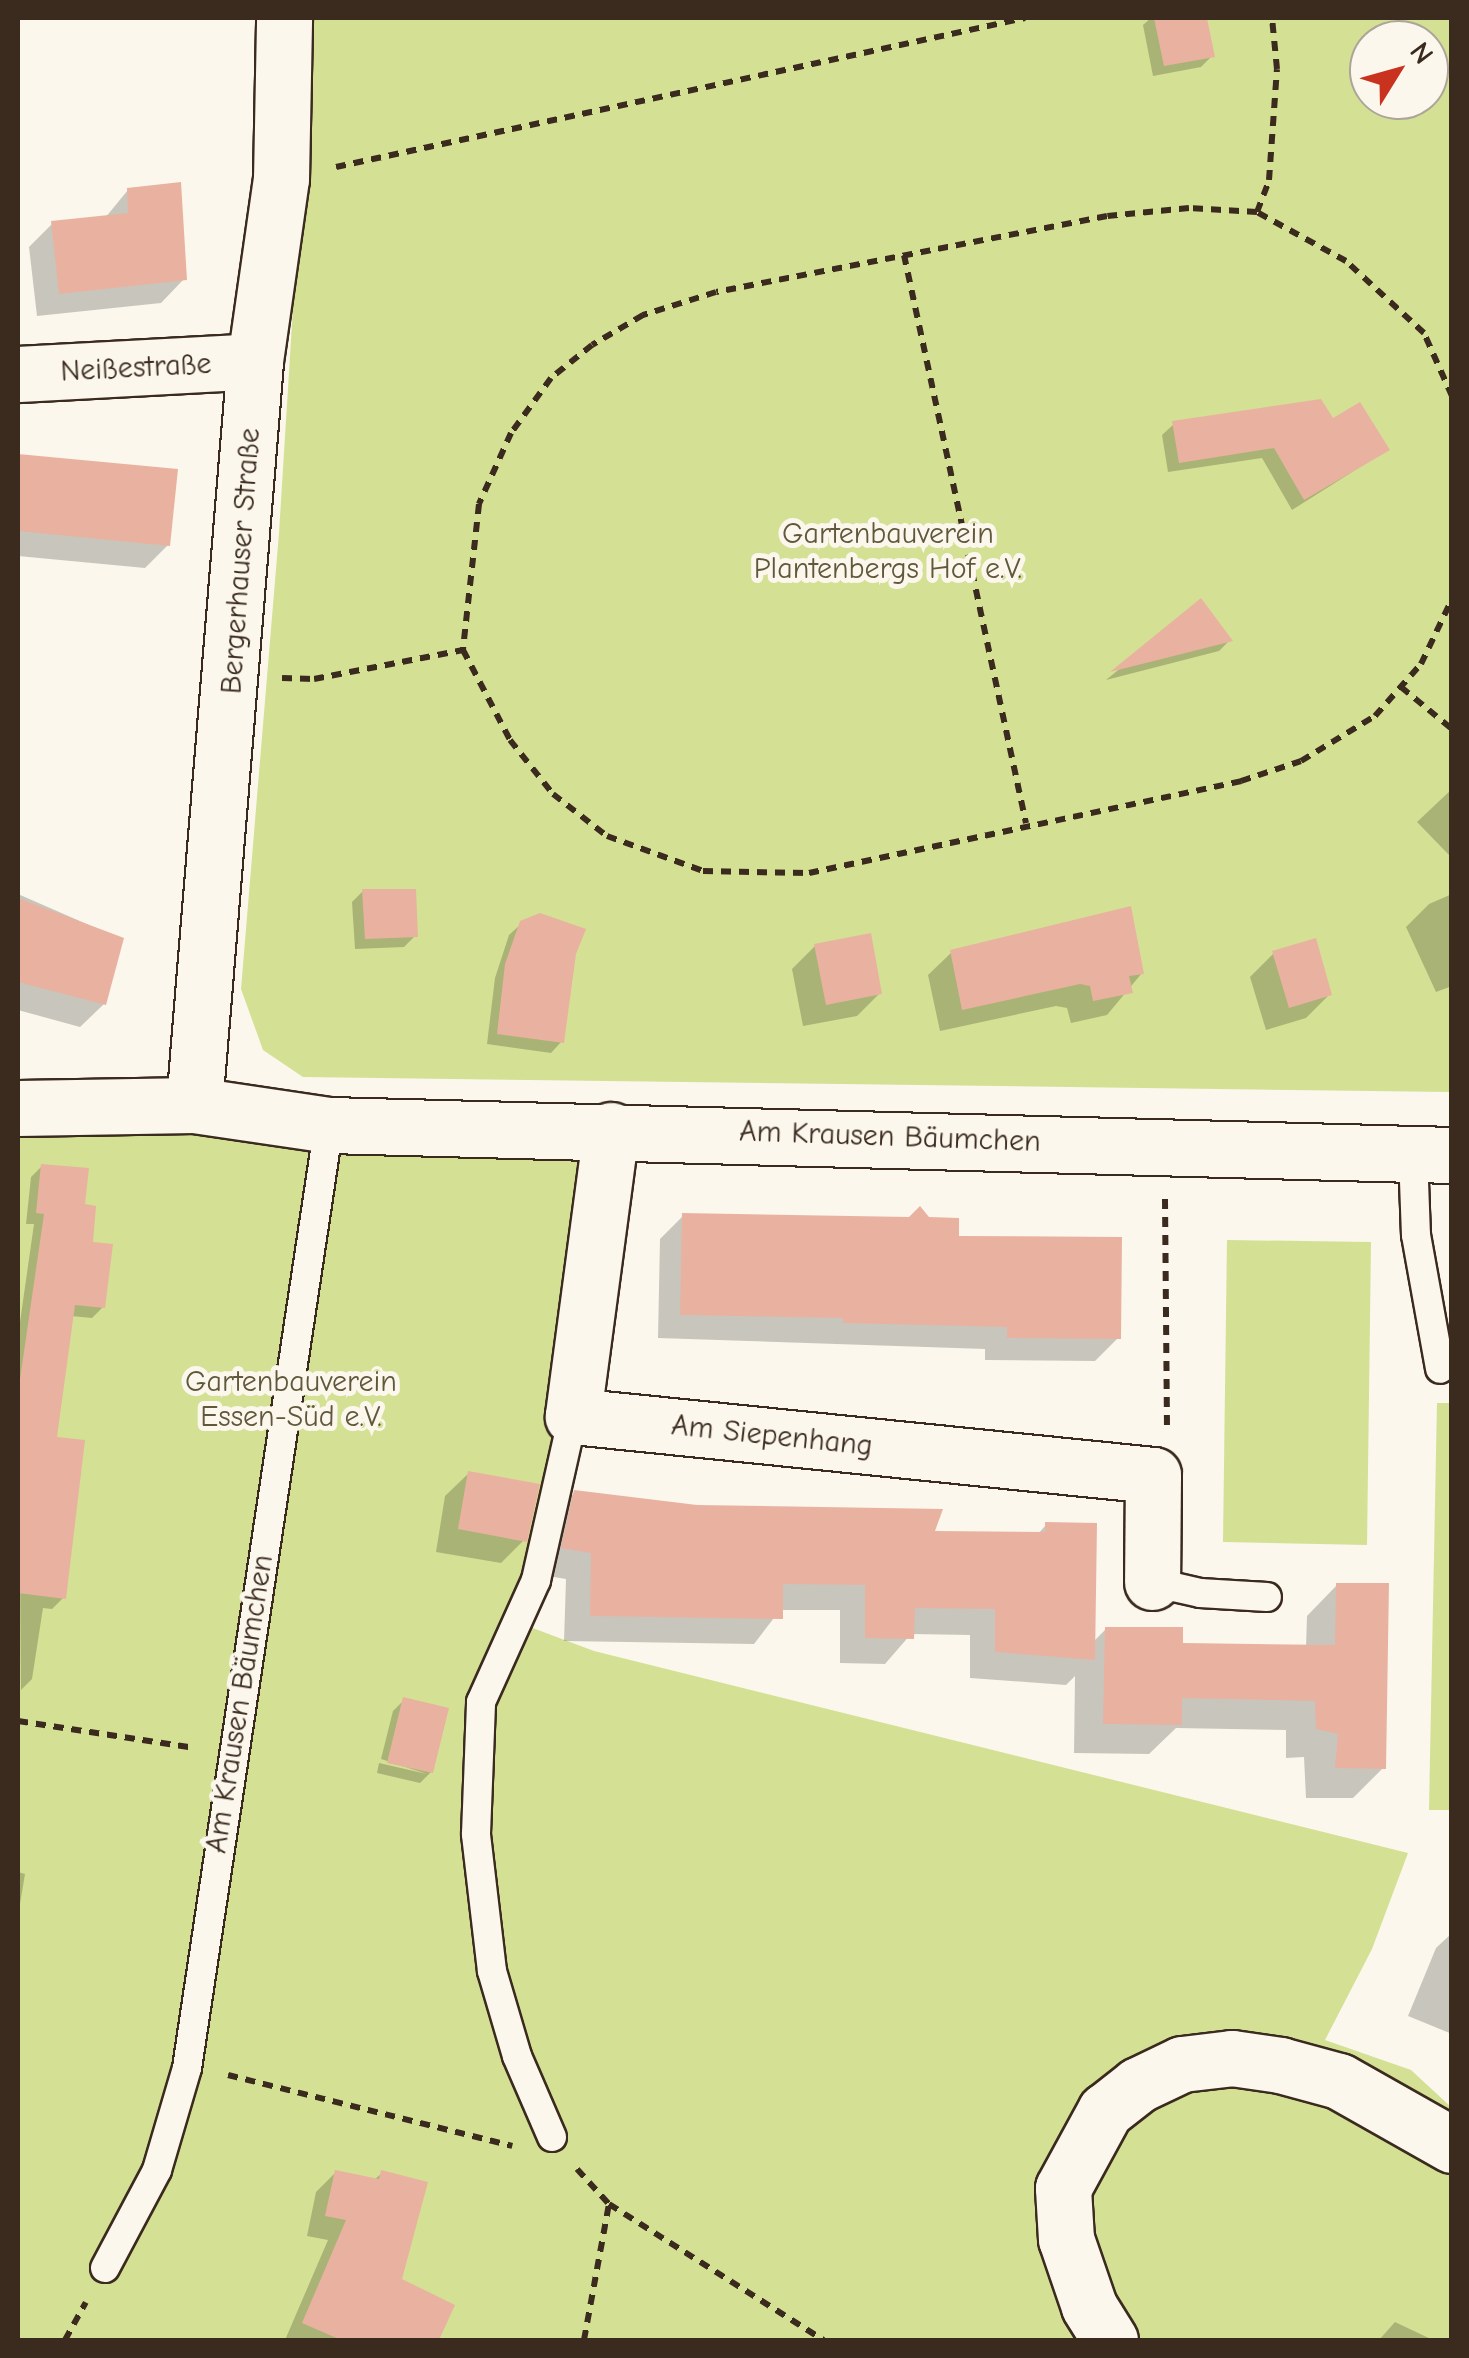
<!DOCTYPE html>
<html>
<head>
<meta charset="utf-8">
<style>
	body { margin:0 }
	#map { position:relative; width:1469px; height:2358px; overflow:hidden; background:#fbf7ec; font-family:"Comic Neue",sans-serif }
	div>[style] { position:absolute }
	.green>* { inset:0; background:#d4e093 }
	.shadow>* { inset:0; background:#0003 }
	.building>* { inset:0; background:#e9b2a0 }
	.path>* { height:6px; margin-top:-3px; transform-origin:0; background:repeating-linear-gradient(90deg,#3b2a1e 0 10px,transparent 0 18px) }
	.roads { filter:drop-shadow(2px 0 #3b2a1e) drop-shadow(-2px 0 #3b2a1e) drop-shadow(0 2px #3b2a1e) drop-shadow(0 -2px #3b2a1e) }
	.service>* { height:28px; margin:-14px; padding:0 14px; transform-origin:14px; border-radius:14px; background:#fbf7ec }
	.minor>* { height:55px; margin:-27.5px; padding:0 27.5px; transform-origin:27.5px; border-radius:27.5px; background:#fbf7ec }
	span { translate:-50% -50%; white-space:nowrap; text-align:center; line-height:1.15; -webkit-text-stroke:10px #fbf7ec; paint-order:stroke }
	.street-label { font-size:30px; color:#3b2a1e }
	.park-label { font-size:30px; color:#61583b }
	.frame { position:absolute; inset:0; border:20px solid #3b2a1e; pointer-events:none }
	.north { position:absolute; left:1349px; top:20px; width:100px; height:100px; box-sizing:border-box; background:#fbf7ec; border:2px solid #aea59a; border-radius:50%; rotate:53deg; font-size:28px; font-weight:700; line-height:40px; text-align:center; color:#3b2a1e }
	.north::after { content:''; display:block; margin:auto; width:35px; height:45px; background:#c8321e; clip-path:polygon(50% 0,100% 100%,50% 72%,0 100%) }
</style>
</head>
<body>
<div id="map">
	<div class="green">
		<i style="clip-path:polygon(evenodd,311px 18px,1451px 18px,1451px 1092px,303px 1077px,263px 1050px,241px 989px,279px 533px,311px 18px,1369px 40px,1429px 40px,1429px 100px,1369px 100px,1369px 40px)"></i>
		<i style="clip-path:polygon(18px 1108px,603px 1140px,546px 1520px,487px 1710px,522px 1624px,594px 1651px,1408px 1853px,1372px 1949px,1325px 2040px,1411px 2070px,1451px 2107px,1451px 2340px,18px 2340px)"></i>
		<i style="clip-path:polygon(1227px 1240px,1371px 1242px,1367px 1545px,1223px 1542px)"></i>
		<i style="clip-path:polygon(1437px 1403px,1452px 1403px,1451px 1810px,1429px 1810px)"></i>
	</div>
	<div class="shadow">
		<i style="clip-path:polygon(1151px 18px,1205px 18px,1212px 56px,1201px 67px,1153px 76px,1143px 25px)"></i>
		<i style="clip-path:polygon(128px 190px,184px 279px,161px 303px,37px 316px,29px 247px,52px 224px,105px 218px)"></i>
		<i style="clip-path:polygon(1332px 422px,1387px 450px,1292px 510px,1262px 458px,1168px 472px,1162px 435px,1174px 424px)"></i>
		<i style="clip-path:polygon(18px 457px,175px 471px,168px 545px,145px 568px,18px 556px)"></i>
		<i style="clip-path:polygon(1201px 602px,1230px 640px,1219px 651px,1106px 680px)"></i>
		<i style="clip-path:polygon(1452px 789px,1452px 853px,1449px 855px,1417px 822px)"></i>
		<i style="clip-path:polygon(363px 891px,415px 936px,404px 947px,355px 949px,352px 902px)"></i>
		<i style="clip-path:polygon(18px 894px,121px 939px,104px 1004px,80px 1027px,18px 1010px)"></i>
		<i style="clip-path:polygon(1452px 894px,1452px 986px,1436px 992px,1406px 927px,1429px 904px)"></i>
		<i style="clip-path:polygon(521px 924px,574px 953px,562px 1041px,551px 1053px,487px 1044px,495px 978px,509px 935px)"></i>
		<i style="clip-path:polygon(815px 946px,880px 993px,857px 1016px,803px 1026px,792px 969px)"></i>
		<i style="clip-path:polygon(952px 952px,1142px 973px,1107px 1015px,1071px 1023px,1067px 1008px,1056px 1006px,940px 1031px,928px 975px)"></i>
		<i style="clip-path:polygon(1273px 954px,1329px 995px,1306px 1018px,1266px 1030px,1250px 977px)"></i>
		<i style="clip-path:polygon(42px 1166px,82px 1206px,103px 1307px,92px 1318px,71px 1316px,54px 1439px,63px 1598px,52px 1609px,43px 1608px,32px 1679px,21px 1690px,18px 1336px,34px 1224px,26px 1224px,31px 1177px)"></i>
		<i style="clip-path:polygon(683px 1216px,928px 1220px,1118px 1338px,1095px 1361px,985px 1360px,985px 1349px,658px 1338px,660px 1239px)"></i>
		<i style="clip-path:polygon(469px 1473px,524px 1540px,501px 1563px,436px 1552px,445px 1496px)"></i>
		<i style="clip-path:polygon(575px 1492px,931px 1533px,1037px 1535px,1046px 1525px,1093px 1642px,1106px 1629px,1180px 1645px,1306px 1647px,1307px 1616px,1337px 1585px,1383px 1768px,1353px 1798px,1306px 1798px,1304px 1757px,1286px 1758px,1286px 1730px,1176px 1728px,1149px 1754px,1074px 1753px,1075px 1676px,1066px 1685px,970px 1678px,970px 1635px,911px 1634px,885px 1664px,840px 1663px,840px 1610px,780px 1610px,754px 1644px,564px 1641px,566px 1579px,536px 1574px,549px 1519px)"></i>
		<i style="clip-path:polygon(404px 1700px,431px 1772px,420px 1783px,377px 1773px,379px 1763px,427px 1774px,381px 1759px,393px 1711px)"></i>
		<i style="clip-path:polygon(18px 1872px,25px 1874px,18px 1916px)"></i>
		<i style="clip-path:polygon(1452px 1933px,1452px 2034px,1408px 2016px,1436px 1948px)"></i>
		<i style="clip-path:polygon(336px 2172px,374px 2180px,382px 2173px,399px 2281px,452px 2306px,436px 2340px,285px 2340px,328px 2240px,307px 2236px,316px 2192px)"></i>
		<i style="clip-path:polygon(1395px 2322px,1433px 2340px,1379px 2340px)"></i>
	</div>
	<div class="building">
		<i style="clip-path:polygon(1154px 18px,1207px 18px,1215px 57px,1164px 66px)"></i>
		<i style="clip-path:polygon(181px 182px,187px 280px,59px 294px,51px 221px,128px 213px,127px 188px)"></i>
		<i style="clip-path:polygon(1321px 399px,1333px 418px,1360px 402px,1390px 450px,1304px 500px,1274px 448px,1179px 463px,1172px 421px)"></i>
		<i style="clip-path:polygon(18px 454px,178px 469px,170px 546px,18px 531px)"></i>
		<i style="clip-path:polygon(1201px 598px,1233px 641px,1110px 672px)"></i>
		<i style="clip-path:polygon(362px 889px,416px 889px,418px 937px,365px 939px)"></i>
		<i style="clip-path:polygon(18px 898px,124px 938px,106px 1005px,18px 982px)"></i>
		<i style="clip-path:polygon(1131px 906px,1144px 974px,1129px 976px,1133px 993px,1093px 1001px,1090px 986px,1080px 984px,962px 1010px,950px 950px)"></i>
		<i style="clip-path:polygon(540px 913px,586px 929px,576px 954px,564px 1043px,497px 1034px,505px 964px,520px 921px)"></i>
		<i style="clip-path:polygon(871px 933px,882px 994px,826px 1005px,814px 944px)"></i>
		<i style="clip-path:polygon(1316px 938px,1332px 995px,1289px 1008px,1272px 951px)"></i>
		<i style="clip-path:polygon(41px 1164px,89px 1168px,85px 1204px,96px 1206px,93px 1242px,113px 1244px,105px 1308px,75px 1305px,57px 1437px,85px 1440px,66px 1599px,18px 1593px,18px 1393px,44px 1214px,36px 1213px)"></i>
		<i style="clip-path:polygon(920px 1206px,929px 1217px,959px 1218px,959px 1236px,1122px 1237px,1121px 1339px,1007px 1338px,1007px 1327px,843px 1323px,843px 1318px,680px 1315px,682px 1213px,909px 1217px)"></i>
		<i style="clip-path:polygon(468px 1471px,540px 1484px,527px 1542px,458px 1529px)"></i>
		<i style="clip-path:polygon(574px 1490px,697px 1505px,943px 1509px,935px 1531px,1045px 1532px,1045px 1522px,1097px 1523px,1095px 1660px,995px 1652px,995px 1609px,915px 1608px,914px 1639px,865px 1638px,865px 1585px,783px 1584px,783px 1619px,590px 1616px,591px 1553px,561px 1548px)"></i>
		<i style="clip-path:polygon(1336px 1583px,1389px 1583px,1386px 1769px,1335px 1768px,1338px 1734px,1316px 1729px,1315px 1701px,1182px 1698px,1182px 1725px,1103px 1724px,1105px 1627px,1183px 1627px,1183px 1643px,1335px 1645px)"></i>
		<i style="clip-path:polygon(403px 1697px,449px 1708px,433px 1773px,387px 1763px)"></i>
		<i style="clip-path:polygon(335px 2170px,379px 2179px,381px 2170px,428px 2182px,402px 2279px,455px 2305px,439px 2340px,341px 2340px,302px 2323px,346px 2220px,325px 2216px)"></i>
	</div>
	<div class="path">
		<i style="left:336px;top:167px;width:705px;rotate:-12.2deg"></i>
		<i style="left:1257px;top:212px;width:34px;rotate:-69deg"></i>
		<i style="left:1269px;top:180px;width:111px;rotate:-85.9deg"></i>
		<i style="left:1277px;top:69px;width:51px;rotate:-95.6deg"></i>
		<i style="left:904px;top:255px;width:581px;rotate:77.88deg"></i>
		<i style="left:1452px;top:396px;width:69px;rotate:-114deg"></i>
		<i style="left:1424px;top:333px;width:106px;rotate:-137.3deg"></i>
		<i style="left:1346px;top:261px;width:102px;rotate:-151.2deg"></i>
		<i style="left:1257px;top:212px;width:68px;rotate:-176.6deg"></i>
		<i style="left:1189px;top:208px;width:82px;rotate:174.4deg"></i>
		<i style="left:1107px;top:216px;width:398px;rotate:169deg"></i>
		<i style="left:716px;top:292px;width:77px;rotate:162.5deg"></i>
		<i style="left:643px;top:315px;width:59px;rotate:149.5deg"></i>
		<i style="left:592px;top:345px;width:53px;rotate:141.2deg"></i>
		<i style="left:551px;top:378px;width:68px;rotate:126deg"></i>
		<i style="left:511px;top:433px;width:78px;rotate:114.3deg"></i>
		<i style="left:479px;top:504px;width:147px;rotate:96.3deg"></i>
		<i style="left:463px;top:650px;width:102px;rotate:62.4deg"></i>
		<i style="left:510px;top:740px;width:69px;rotate:51.5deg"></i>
		<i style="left:553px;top:794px;width:68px;rotate:37.9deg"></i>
		<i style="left:607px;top:836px;width:102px;rotate:20deg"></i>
		<i style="left:703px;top:871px;width:106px;rotate:1.1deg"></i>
		<i style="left:809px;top:873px;width:442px;rotate:-12deg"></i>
		<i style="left:1241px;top:781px;width:63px;rotate:-18.4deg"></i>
		<i style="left:1301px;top:761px;width:87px;rotate:-31.3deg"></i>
		<i style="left:1375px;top:716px;width:69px;rotate:-48.5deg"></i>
		<i style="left:1421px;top:664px;width:72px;rotate:-64.5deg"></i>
		<i style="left:282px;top:678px;width:32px;rotate:2deg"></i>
		<i style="left:314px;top:679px;width:152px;rotate:-11deg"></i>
		<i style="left:1401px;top:687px;width:66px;rotate:39.5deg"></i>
		<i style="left:1165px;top:1199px;width:227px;rotate:89.5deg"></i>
		<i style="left:18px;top:1721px;width:179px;rotate:8.7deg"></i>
		<i style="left:228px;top:2075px;width:293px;rotate:14deg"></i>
		<i style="left:577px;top:2169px;width:47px;rotate:47.6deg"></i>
		<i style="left:609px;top:2204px;width:254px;rotate:32.4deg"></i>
		<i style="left:65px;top:2340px;width:43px;rotate:-61.1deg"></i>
		<i style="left:584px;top:2340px;width:138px;rotate:-79.6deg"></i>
	</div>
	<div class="roads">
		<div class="service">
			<i style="left:1413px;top:1154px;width:81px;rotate:87.9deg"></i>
			<i style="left:1416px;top:1235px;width:136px;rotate:79.8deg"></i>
			<i style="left:1152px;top:1582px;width:49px;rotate:12.9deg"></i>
			<i style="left:1200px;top:1593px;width:67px;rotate:3.4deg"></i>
			<i style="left:552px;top:2137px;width:88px;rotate:-113.4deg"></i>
			<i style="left:517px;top:2056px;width:89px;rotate:-106.4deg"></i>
			<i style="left:492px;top:1971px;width:138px;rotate:-96.7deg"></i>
			<i style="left:476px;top:1834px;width:132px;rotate:-87.8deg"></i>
			<i style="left:481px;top:1702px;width:134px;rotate:-65.7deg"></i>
			<i style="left:536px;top:1580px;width:168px;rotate:-77.3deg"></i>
			<i style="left:105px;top:2268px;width:111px;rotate:-62deg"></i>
			<i style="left:157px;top:2170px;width:106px;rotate:-73.6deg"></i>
			<i style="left:187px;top:2068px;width:954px;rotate:-81.44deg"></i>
		</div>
		<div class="minor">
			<i style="left:18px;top:374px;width:237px;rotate:-3.1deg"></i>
			<i style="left:194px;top:1105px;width:746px;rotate:-85.31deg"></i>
			<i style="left:255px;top:361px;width:184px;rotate:-81.9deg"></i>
			<i style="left:281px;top:179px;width:161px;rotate:-88.9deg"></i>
			<i style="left:18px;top:1108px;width:176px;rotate:-1deg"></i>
			<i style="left:194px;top:1105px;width:136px;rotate:8.4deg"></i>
			<i style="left:329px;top:1125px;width:1123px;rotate:1.53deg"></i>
			<i style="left:611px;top:1130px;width:289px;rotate:97.6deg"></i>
			<i style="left:573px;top:1416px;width:583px;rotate:5.81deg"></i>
			<i style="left:1153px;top:1475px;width:107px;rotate:90.5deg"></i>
			<i style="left:1110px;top:2340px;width:40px;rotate:-122deg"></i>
			<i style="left:1089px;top:2306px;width:71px;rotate:-108.9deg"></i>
			<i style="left:1066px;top:2239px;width:51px;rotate:-93.4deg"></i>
			<i style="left:1063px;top:2188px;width:88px;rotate:-61.4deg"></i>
			<i style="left:1105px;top:2111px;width:42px;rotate:-38.2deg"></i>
			<i style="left:1138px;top:2085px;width:49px;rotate:-25.5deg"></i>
			<i style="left:1182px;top:2064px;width:50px;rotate:-6.8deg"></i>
			<i style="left:1232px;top:2058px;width:49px;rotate:8.3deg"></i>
			<i style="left:1280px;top:2065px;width:61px;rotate:15.2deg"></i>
			<i style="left:1339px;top:2081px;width:130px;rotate:29.5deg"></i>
		</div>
	</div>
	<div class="street-label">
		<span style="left:136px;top:368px;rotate:-3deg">Neißestraße</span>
		<span style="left:241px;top:561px;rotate:-86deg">Bergerhauser Straße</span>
		<span style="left:890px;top:1137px;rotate:2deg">Am Krausen Bäumchen</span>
		<span style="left:772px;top:1436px;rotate:6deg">Am Siepenhang</span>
		<span style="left:240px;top:1704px;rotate:-81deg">Am Krausen Bäumchen</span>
	</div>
	<div class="park-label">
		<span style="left:888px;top:551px">Gartenbauverein<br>Plantenbergs Hof e.V.</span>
		<span style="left:291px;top:1399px">Gartenbauverein<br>Essen-Süd e.V.</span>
	</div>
	<div class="frame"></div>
	<div class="north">N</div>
</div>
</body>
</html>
